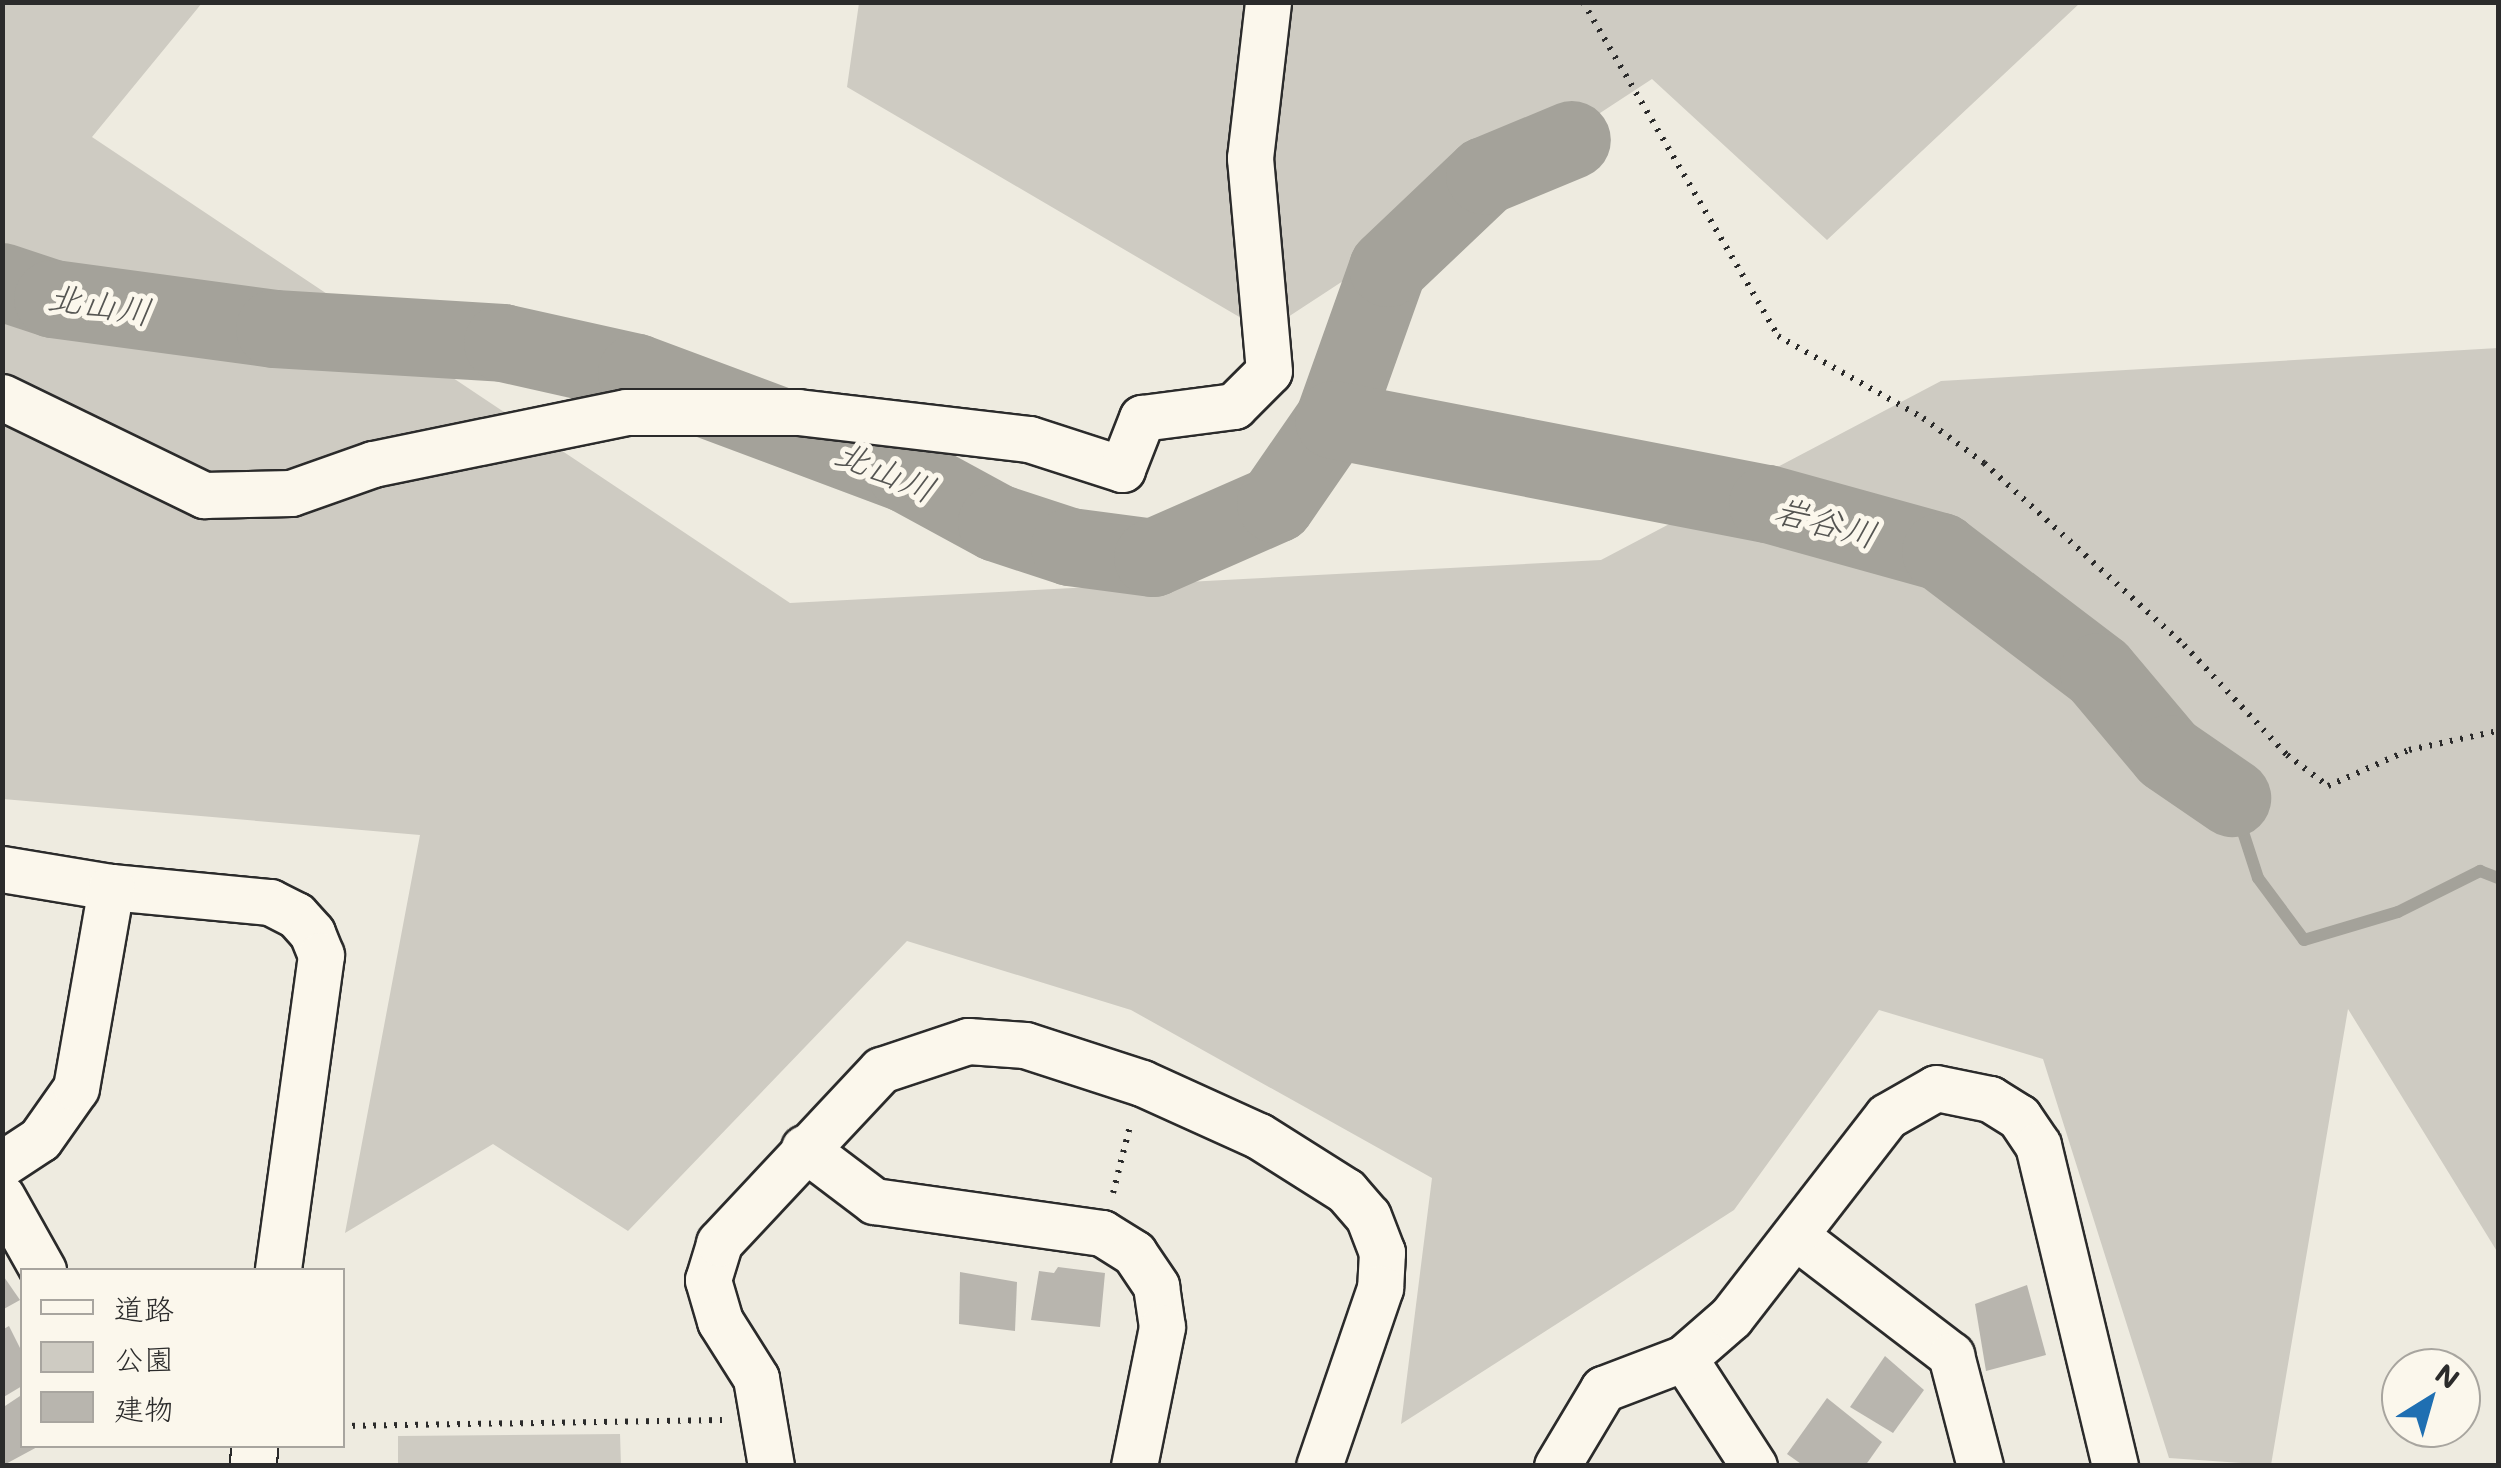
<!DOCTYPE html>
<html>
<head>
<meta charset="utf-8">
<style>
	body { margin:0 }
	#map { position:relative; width:2501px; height:1468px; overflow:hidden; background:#eeebe0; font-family:Mali,"Klee One",sans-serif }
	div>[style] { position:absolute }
	.green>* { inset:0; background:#cecbc2 }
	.stream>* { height:12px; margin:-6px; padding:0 6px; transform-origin:6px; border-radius:6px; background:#a4a29a }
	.river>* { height:78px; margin:-39px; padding:0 39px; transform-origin:39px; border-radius:39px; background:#a4a29a }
	.building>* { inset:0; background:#b8b5ae }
	.path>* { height:6px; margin-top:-3px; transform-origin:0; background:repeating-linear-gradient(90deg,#2b2b2b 0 2.5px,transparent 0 10.5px) }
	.roads { filter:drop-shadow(2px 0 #2b2b2b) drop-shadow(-2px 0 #2b2b2b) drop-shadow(0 2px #2b2b2b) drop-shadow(0 -2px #2b2b2b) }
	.minor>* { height:45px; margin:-22.5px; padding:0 22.5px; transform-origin:22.5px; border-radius:22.5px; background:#fbf7ec }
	span { translate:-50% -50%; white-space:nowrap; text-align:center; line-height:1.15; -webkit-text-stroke:10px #fbf7ec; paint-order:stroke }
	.water-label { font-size:35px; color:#555552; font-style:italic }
	.frame { position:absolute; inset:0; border:5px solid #2b2b2b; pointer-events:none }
	.legend { position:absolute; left:20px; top:1268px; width:325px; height:180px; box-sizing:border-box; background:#fbf7ec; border:2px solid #a8a59f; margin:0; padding:12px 18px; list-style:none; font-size:30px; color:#2b2b2b }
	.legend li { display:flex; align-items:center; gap:20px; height:50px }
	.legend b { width:50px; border:2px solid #a8a59f }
	.north { position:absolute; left:2381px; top:1348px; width:100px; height:100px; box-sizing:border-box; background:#fbf7ec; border:2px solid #a8a59f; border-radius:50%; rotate:37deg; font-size:28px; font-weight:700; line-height:40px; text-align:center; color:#2b2b2b }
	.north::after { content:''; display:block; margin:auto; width:35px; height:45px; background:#1f6fb2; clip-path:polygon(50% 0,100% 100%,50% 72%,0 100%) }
</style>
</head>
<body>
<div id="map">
	<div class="green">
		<i style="clip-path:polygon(2px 3px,202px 3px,92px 137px,790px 603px,1601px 560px,1941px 381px,2498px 348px,2498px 1253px,2348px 1009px,2271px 1465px,2169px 1458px,2043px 1059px,1879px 1010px,1734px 1210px,1401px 1424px,1432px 1178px,1131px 1010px,907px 941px,628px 1231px,493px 1144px,345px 1233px,420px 835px,3px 799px)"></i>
		<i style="clip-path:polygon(859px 3px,2080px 3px,1827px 240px,1652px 79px,1265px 332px,847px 87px)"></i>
		<i style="clip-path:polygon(620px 1434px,621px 1465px,398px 1465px,398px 1436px)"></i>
	</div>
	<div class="stream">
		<i style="left:2232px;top:798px;width:84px;rotate:72deg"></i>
		<i style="left:2258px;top:878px;width:77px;rotate:53.4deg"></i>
		<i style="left:2304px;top:940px;width:98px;rotate:-16.6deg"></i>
		<i style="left:2398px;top:912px;width:92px;rotate:-26.6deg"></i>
		<i style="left:2480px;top:871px;width:19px;rotate:21deg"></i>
	</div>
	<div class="river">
		<i style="left:2px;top:282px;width:54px;rotate:18.4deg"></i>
		<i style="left:53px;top:299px;width:224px;rotate:7.7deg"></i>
		<i style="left:275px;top:329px;width:228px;rotate:3.5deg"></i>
		<i style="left:503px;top:343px;width:137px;rotate:12.6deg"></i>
		<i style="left:637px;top:373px;width:288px;rotate:20.5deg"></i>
		<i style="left:907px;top:474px;width:102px;rotate:28.6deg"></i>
		<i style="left:997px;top:523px;width:77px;rotate:18.2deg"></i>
		<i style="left:1070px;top:547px;width:84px;rotate:7.5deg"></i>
		<i style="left:1153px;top:558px;width:134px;rotate:-23.7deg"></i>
		<i style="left:1276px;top:504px;width:102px;rotate:-55.4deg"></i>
		<i style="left:1334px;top:420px;width:161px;rotate:-70.4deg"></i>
		<i style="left:1388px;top:268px;width:134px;rotate:-43.5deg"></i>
		<i style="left:1485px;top:176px;width:94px;rotate:-22.5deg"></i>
		<i style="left:1334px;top:420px;width:442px;rotate:11deg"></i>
		<i style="left:1768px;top:504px;width:180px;rotate:15.5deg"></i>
		<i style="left:1941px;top:552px;width:198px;rotate:37.2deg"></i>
		<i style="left:2099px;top:672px;width:107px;rotate:49.9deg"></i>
		<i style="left:2168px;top:754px;width:78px;rotate:34.5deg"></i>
	</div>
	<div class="building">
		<i style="clip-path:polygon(1058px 1267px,1105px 1273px,1100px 1327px,1031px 1320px,1039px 1271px,1054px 1273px)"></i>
		<i style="clip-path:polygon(960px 1272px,1017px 1282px,1015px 1331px,959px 1324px)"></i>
		<i style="clip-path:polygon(2px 1274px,20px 1300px,2px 1310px)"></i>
		<i style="clip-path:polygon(2027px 1285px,2046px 1355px,1986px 1371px,1975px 1304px)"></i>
		<i style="clip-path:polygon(9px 1326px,22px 1352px,22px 1386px,2px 1398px,2px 1330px)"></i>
		<i style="clip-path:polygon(1885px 1356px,1924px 1390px,1893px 1433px,1850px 1407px)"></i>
		<i style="clip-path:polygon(20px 1396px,22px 1446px,39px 1446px,2px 1466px,2px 1408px)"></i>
		<i style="clip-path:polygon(1827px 1398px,1882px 1442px,1865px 1466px,1804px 1466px,1787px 1454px)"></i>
	</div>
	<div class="path">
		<i style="left:1583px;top:2px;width:387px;rotate:59.7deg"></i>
		<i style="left:1778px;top:336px;width:167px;rotate:29.5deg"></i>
		<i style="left:1923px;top:418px;width:76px;rotate:36.4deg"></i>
		<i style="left:1984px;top:463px;width:270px;rotate:42.3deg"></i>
		<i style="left:2184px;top:645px;width:151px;rotate:46.9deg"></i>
		<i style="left:2287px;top:755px;width:51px;rotate:37.1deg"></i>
		<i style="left:2328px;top:786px;width:89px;rotate:-24deg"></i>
		<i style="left:2409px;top:750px;width:91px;rotate:-12.1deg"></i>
		<i style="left:1113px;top:1193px;width:73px;rotate:-75.8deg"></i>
		<i style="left:342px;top:1426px;width:380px;rotate:-0.9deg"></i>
	</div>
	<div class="roads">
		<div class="minor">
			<i style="left:2px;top:397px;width:225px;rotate:25.9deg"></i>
			<i style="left:204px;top:495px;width:87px;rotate:-1.3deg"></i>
			<i style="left:291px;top:493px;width:87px;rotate:-19.5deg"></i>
			<i style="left:373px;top:464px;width:258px;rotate:-11.6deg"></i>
			<i style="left:626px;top:412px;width:172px"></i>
			<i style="left:798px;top:412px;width:233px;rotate:6.7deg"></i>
			<i style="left:1029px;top:439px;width:98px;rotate:17.9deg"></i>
			<i style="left:1122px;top:469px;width:55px;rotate:-68.6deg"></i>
			<i style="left:1142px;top:418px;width:93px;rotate:-7.4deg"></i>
			<i style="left:1234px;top:406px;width:49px;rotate:-45deg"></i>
			<i style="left:1269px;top:371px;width:214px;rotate:-95.1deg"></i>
			<i style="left:1250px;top:158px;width:157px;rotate:-83.4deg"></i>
			<i style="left:2px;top:869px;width:110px;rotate:9.4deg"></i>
			<i style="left:111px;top:887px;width:160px;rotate:5.4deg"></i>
			<i style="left:270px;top:902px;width:29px;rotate:27deg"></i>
			<i style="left:296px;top:915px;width:24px;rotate:48deg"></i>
			<i style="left:312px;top:933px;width:24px;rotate:68deg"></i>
			<i style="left:321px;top:955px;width:318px;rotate:97.8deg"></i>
			<i style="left:804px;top:1148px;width:88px;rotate:37.1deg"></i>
			<i style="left:874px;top:1201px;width:230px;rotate:8deg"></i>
			<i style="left:1102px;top:1233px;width:38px;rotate:32deg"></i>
			<i style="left:1134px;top:1253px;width:40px;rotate:56deg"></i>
			<i style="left:1156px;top:1286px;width:41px;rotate:81.7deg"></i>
			<i style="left:1162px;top:1327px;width:142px;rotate:101.4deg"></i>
			<i style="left:2px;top:1164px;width:45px;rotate:-33.3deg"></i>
			<i style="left:40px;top:1139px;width:62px;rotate:-54.8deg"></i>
			<i style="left:76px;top:1088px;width:204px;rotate:-80.1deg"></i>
			<i style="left:2px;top:1197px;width:84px;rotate:60.7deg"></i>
			<i style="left:1798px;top:1238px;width:193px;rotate:37.4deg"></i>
			<i style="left:1951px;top:1355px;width:115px;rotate:75.4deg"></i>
			<i style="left:1684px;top:1358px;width:129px;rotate:57.1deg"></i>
			<i style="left:253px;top:1466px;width:20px;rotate:-87deg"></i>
			<i style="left:771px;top:1466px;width:89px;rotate:-99.7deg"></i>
			<i style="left:756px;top:1378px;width:67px;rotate:-122.3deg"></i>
			<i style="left:720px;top:1321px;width:43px;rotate:-106.3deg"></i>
			<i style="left:708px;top:1280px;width:39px;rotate:-73deg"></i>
			<i style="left:719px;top:1243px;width:237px;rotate:-46.9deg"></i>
			<i style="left:881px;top:1070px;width:92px;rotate:-18.4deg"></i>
			<i style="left:968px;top:1041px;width:57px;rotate:4deg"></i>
			<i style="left:1025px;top:1045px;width:123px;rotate:18deg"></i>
			<i style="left:1142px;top:1083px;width:128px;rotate:24.4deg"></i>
			<i style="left:1259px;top:1136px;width:103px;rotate:32.3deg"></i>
			<i style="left:1346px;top:1191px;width:33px;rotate:49deg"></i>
			<i style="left:1368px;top:1216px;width:39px;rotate:69deg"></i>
			<i style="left:1382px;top:1252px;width:36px;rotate:93deg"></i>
			<i style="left:1380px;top:1288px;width:188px;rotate:108.9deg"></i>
			<i style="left:1557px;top:1466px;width:90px;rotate:-59.1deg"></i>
			<i style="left:1603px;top:1389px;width:87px;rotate:-20.9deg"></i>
			<i style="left:1684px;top:1358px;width:62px;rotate:-41.1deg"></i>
			<i style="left:1731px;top:1317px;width:254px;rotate:-52.2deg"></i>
			<i style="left:1887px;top:1116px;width:56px;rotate:-29.7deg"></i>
			<i style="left:1936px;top:1088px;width:55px;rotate:11.5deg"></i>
			<i style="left:1990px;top:1099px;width:34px;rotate:32deg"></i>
			<i style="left:2019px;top:1117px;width:34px;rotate:56deg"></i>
			<i style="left:2038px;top:1145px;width:330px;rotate:76.5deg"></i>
		</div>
	</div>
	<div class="water-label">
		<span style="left:100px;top:303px;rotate:9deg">北山川</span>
		<span style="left:886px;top:470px;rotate:23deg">北山川</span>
		<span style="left:1826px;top:521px;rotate:15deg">岩谷川</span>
	</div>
	<div class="frame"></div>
	<ul class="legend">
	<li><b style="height:12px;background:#fbf7ec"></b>道路</li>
	<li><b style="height:28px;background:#cecbc2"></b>公園</li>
	<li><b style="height:28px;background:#b8b5ae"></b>建物</li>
	</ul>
	<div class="north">N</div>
</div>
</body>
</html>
